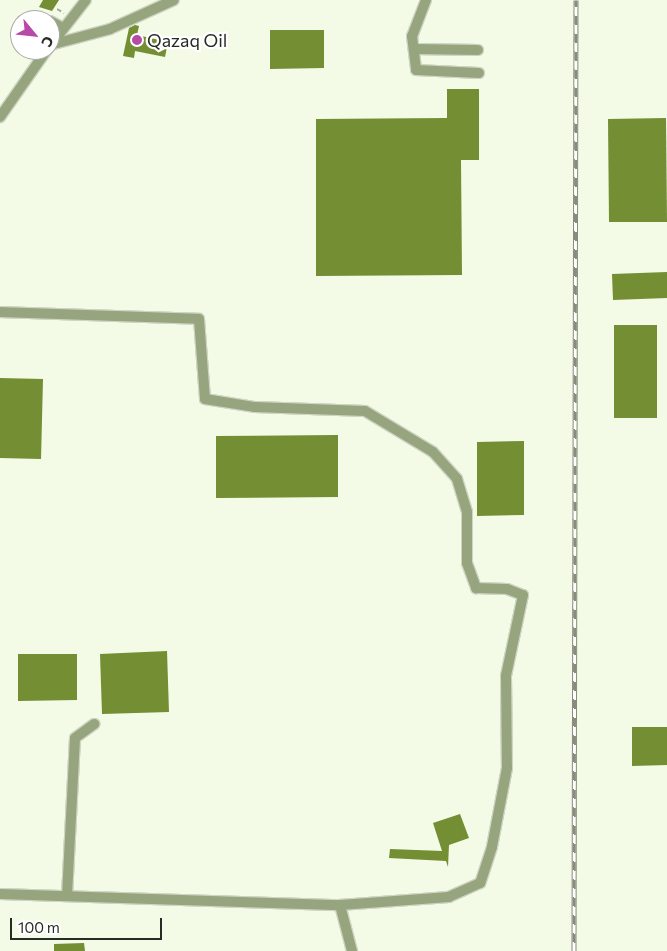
<!DOCTYPE html>
<html>
<head>
<meta charset="utf-8">
<style>
	body { margin:0 }
	#map { position:relative; width:667px; height:951px; overflow:hidden; background:#f3fae6; font-family:Commissioner,sans-serif }
	div>[style] { position:absolute }
	.building>* { inset:0; background:#738e33 }
	.path>* { height:2px; margin-top:-1px; transform-origin:0; background:repeating-linear-gradient(90deg,#a1a697 0 5px,transparent 0 7.5px) }
	.roads { filter:drop-shadow(1px 0 #ced5c3) drop-shadow(-1px 0 #ced5c3) drop-shadow(0 1px #ced5c3) drop-shadow(0 -1px #ced5c3) }
	.minor>* { height:10px; margin:-5px; padding:0 5px; transform-origin:5px; border-radius:5px; background:#97a57f }
	.rail>* { height:5px; margin-top:-2.5px; transform-origin:0; background:repeating-linear-gradient(90deg,#fff 0 9px,#878c7e 0 18px); box-sizing:border-box; border-block:1px solid #878c7e }
	.dots>* { width:14px; height:14px; translate:-50% -50%; box-sizing:border-box; border:2px solid #fff; border-radius:50% }
	span { translate:-50% -50%; white-space:nowrap; text-align:center; line-height:1.15; -webkit-text-stroke:4.5px #fff; paint-order:stroke }
	.poi-label { font-size:18px; color:#282b23 }
	.left { translate:0 -50%; text-align:left }
	.north { position:absolute; left:10px; top:10px; width:50px; height:50px; box-sizing:border-box; background:#fff; border:1px solid #a9aaa7; border-radius:50%; rotate:118deg; font-size:14px; font-weight:700; line-height:20px; text-align:center; color:#282b23 }
	.north::after { content:''; display:block; margin:auto; width:18px; height:22px; background:#b749a7; clip-path:polygon(50% 0,100% 100%,50% 72%,0 100%) }
	.scale { position:absolute; left:10px; top:918px; width:152px; height:22px; box-sizing:border-box; border:2px solid #282b23; border-top:0; padding-left:6px; font-size:15px; line-height:18px; white-space:nowrap; color:#282b23; -webkit-text-stroke:4px #fff; paint-order:stroke }
</style>
</head>
<body>
<div id="map">
	<div class="building">
		<i style="clip-path:polygon(43px 0,59px 0,52px 11px,39px 7px)"></i>
		<i style="clip-path:polygon(135px 25px,139px 26px,137px 35px,168px 42px,165px 57px,135px 51px,134px 58px,123px 56px,129px 28px)"></i>
		<i style="clip-path:polygon(270px 30px,324px 30px,324px 68px,270px 69px)"></i>
		<i style="clip-path:polygon(447px 89px,479px 89px,479px 160px,461px 160px,462px 275px,316px 276px,316px 119px,447px 118px)"></i>
		<i style="clip-path:polygon(666px 118px,667px 222px,609px 222px,608px 119px)"></i>
		<i style="clip-path:polygon(667px 272px,667px 298px,613px 300px,612px 274px)"></i>
		<i style="clip-path:polygon(614px 325px,657px 325px,657px 418px,614px 418px)"></i>
		<i style="clip-path:polygon(0 378px,43px 379px,41px 459px,0 458px)"></i>
		<i style="clip-path:polygon(338px 435px,338px 497px,216px 498px,216px 436px)"></i>
		<i style="clip-path:polygon(524px 441px,524px 515px,477px 516px,477px 442px)"></i>
		<i style="clip-path:polygon(167px 651px,169px 712px,102px 714px,100px 654px)"></i>
		<i style="clip-path:polygon(18px 654px,77px 654px,77px 700px,18px 701px)"></i>
		<i style="clip-path:polygon(632px 727px,667px 727px,667px 765px,632px 766px)"></i>
		<i style="clip-path:polygon(460px 814px,469px 838px,449px 845px,448px 867px,446px 861px,389px 858px,390px 849px,442px 851px,433px 823px)"></i>
		<i style="clip-path:polygon(84px 943px,85px 951px,54px 951px,54px 944px)"></i>
	</div>
	<div class="path">
		<i style="left:57px;top:9px;width:8px;rotate:30deg"></i>
	</div>
	<div class="roads">
		<div class="minor">
			<i style="left:426px;top:0;width:39px;rotate:111deg"></i>
			<i style="left:412px;top:36px;width:34px;rotate:83deg"></i>
			<i style="left:416px;top:70px;width:63px;rotate:2.7deg"></i>
			<i style="left:50px;top:21px;width:15px;rotate:28deg"></i>
			<i style="left:50px;top:45px;width:62px;rotate:-14.9deg"></i>
			<i style="left:110px;top:29px;width:70px;rotate:-24.4deg"></i>
			<i style="left:50px;top:46px;width:58px;rotate:-52deg"></i>
			<i style="left:414px;top:49px;width:64px;rotate:0.9deg"></i>
			<i style="left:0;top:117px;width:82px;rotate:-55deg"></i>
			<i style="left:0;top:312px;width:199px;rotate:2deg"></i>
			<i style="left:199px;top:319px;width:80px;rotate:85.7deg"></i>
			<i style="left:205px;top:399px;width:51px;rotate:9.1deg"></i>
			<i style="left:255px;top:407px;width:110px;rotate:2.1deg"></i>
			<i style="left:365px;top:411px;width:79px;rotate:31.1deg"></i>
			<i style="left:433px;top:452px;width:36px;rotate:48deg"></i>
			<i style="left:457px;top:479px;width:34px;rotate:73deg"></i>
			<i style="left:467px;top:512px;width:51px;rotate:90deg"></i>
			<i style="left:467px;top:563px;width:27px;rotate:70deg"></i>
			<i style="left:476px;top:588px;width:31px;rotate:2deg"></i>
			<i style="left:507px;top:589px;width:17px;rotate:21deg"></i>
			<i style="left:523px;top:595px;width:83px;rotate:101.9deg"></i>
			<i style="left:506px;top:676px;width:92px;rotate:89.4deg"></i>
			<i style="left:507px;top:768px;width:80px;rotate:100.8deg"></i>
			<i style="left:492px;top:847px;width:38px;rotate:108deg"></i>
			<i style="left:480px;top:883px;width:34px;rotate:156deg"></i>
			<i style="left:449px;top:897px;width:109px;rotate:175.8deg"></i>
			<i style="left:0;top:894px;width:340px;rotate:1.9deg"></i>
			<i style="left:340px;top:905px;width:48px;rotate:75.4deg"></i>
			<i style="left:67px;top:896px;width:158px;rotate:-87.1deg"></i>
			<i style="left:75px;top:738px;width:24px;rotate:-36deg"></i>
		</div>
	</div>
	<div class="rail">
		<i style="left:574px;top:951px;width:951px;rotate:-89.88deg"></i>
	</div>
	<div class="dots">
		<i style="left:137px;top:40px;background:#b749a7"></i>
	</div>
	<div class="poi-label">
		<span class="left" style="left:147px;top:40px">Qazaq Oil</span>
	</div>
	<div class="north">С</div>
	<div class="scale">100 m</div>
</div>
</body>
</html>
